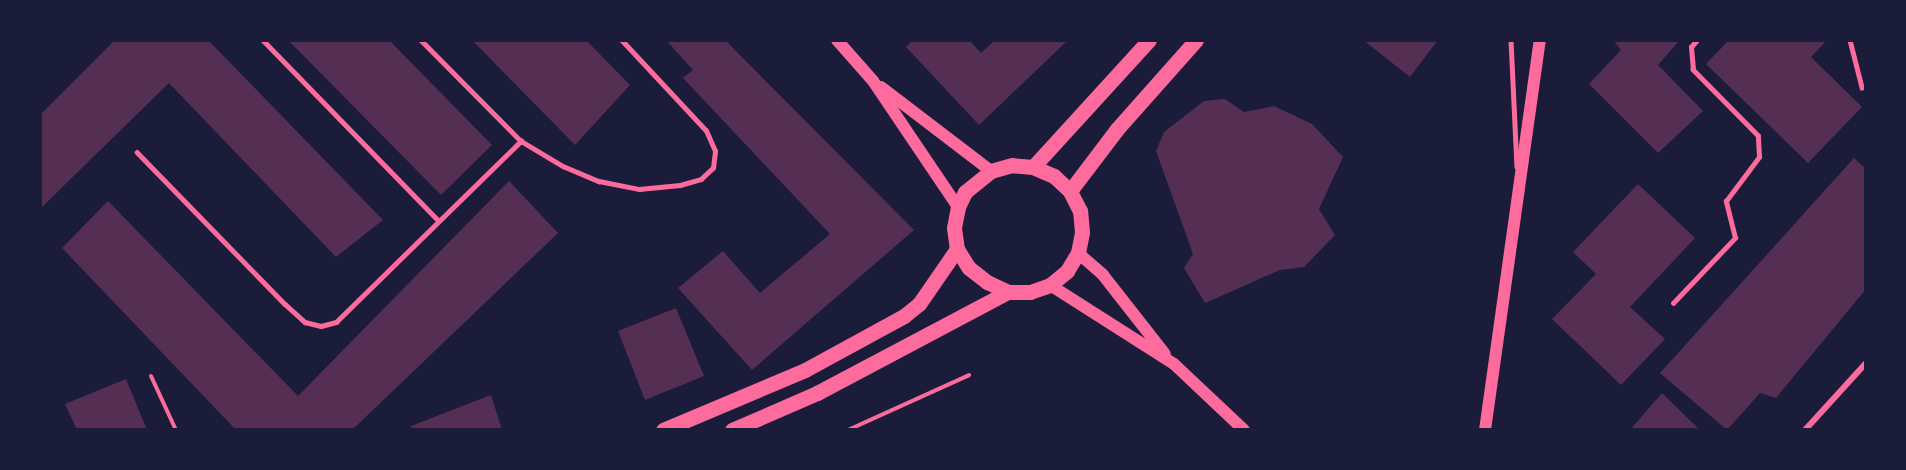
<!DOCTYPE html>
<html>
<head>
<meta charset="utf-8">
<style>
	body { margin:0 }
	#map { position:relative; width:1906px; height:470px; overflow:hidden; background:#1b1b3a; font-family:Figtree,sans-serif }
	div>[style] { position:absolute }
	.building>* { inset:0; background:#542f53 }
	.path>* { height:4px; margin:-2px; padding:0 2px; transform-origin:2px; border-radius:2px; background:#ff6b9d }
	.service>* { height:4.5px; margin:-2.25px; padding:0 2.25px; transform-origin:2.25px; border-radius:2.25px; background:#ff6b9d }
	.minor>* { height:6px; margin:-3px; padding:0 3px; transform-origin:3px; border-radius:3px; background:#ff6b9d }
	.secondary>* { height:12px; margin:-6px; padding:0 6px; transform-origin:6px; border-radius:6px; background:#ff6b9d }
	.primary>* { height:15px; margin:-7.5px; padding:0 7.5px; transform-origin:7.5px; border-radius:7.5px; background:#ff6b9d }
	span { translate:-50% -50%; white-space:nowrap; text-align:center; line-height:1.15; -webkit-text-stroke:5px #1b1b3a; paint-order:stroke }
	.frame { position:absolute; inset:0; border:42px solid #1b1b3a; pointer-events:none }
</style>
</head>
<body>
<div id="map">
	<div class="building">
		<i style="clip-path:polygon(115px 40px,208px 40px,383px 220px,336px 257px,169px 83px,40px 209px,40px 115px)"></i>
		<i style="clip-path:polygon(288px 40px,389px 40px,492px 145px,441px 195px)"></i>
		<i style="clip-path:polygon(472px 40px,586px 40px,630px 85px,575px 145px)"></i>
		<i style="clip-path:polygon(666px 40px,731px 40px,728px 43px,914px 230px,752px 370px,678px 288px,723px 251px,760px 293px,830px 234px,683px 78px,693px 70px)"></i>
		<i style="clip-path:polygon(913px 40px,969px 40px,981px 53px,995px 40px,1068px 40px,979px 125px,906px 47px)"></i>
		<i style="clip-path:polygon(1363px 40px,1438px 40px,1410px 77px)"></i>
		<i style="clip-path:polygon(1613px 40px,1680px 40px,1658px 65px,1703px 111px,1658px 153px,1589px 84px,1621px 50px)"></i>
		<i style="clip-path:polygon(1729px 40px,1827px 40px,1811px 57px,1862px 107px,1808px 163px,1706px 64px)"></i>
		<i style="clip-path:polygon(1225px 99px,1244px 112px,1274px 106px,1312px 124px,1343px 157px,1319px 209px,1335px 235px,1304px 267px,1280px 270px,1205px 303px,1184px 268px,1193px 254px,1156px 151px,1164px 132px,1204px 101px)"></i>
		<i style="clip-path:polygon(1854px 158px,1866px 169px,1866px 289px,1776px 398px,1760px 393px,1727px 430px,1660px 373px)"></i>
		<i style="clip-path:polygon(509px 181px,558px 233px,352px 430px,236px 430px,62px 248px,108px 201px,298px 396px)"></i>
		<i style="clip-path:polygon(1638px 184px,1695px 238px,1630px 307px,1665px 339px,1621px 385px,1552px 319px,1596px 274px,1573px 252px)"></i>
		<i style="clip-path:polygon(676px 308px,704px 376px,645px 400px,618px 331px)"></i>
		<i style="clip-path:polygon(126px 379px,147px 430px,77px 430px,65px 404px)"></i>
		<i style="clip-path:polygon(1662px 393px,1700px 430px,1630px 430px)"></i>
		<i style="clip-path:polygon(491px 395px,502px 430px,412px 430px,411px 426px)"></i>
	</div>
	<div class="path">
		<i style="left:151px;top:376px;width:60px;rotate:65.2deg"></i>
		<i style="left:848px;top:430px;width:133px;rotate:-24.4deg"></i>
	</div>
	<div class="service">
		<i style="left:263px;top:40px;width:252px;rotate:45.8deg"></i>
		<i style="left:421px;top:40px;width:142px;rotate:45.3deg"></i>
		<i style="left:1511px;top:40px;width:127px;rotate:87.3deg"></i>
		<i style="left:1850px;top:40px;width:49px;rotate:75.7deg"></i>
		<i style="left:137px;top:152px;width:212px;rotate:45.8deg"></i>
		<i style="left:285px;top:304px;width:27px;rotate:42deg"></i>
		<i style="left:305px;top:322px;width:16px;rotate:14deg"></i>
		<i style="left:321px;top:326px;width:16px;rotate:-15deg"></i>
		<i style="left:336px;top:322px;width:259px;rotate:-44.4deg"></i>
		<i style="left:521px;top:141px;width:49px;rotate:30.8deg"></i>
		<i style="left:563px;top:166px;width:39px;rotate:23deg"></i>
		<i style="left:599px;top:181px;width:41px;rotate:11.3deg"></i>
		<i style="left:639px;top:189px;width:41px;rotate:-5.6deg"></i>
		<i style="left:680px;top:185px;width:22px;rotate:-16deg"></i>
		<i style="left:701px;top:179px;width:16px;rotate:-43deg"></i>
		<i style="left:713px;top:168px;width:17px;rotate:-83deg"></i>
		<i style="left:715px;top:151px;width:22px;rotate:-114deg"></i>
		<i style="left:706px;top:131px;width:125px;rotate:-133deg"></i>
		<i style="left:1673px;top:303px;width:90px;rotate:-46.4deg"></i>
		<i style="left:1735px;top:238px;width:38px;rotate:-104deg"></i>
		<i style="left:1726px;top:201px;width:55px;rotate:-53.1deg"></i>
		<i style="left:1759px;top:157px;width:21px;rotate:-93deg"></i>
		<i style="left:1758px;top:136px;width:93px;rotate:-134.6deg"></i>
		<i style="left:1693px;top:70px;width:23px;rotate:-95deg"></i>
		<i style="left:1691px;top:47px;width:9px;rotate:-49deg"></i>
	</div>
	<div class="minor">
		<i style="left:1805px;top:430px;width:91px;rotate:-47.7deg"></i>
	</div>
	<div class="secondary">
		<i style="left:837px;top:40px;width:55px;rotate:48.7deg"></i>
		<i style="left:873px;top:81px;width:152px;rotate:56deg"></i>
		<i style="left:881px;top:87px;width:138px;rotate:37.4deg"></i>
		<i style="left:1078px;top:253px;width:33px;rotate:41deg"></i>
		<i style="left:1103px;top:275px;width:100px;rotate:51.9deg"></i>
		<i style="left:1050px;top:285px;width:147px;rotate:32.5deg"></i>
		<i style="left:1174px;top:364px;width:96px;rotate:43.3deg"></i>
		<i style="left:1485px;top:430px;width:394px;rotate:-82deg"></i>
	</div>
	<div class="primary">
		<i style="left:1033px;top:167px;width:172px;rotate:-47.6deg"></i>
		<i style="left:1070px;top:191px;width:78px;rotate:-52.8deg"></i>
		<i style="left:1117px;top:129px;width:119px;rotate:-48.4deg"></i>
		<i style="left:663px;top:430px;width:154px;rotate:-22.9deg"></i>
		<i style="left:805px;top:370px;width:113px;rotate:-28.6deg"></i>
		<i style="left:904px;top:316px;width:19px;rotate:-39deg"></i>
		<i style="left:919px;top:304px;width:67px;rotate:-55.4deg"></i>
		<i style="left:732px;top:430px;width:93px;rotate:-23.5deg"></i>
		<i style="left:817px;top:393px;width:216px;rotate:-27.9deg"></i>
		<i style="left:1008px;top:292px;width:22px"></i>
		<i style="left:1030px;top:292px;width:21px;rotate:-19deg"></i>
		<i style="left:1050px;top:285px;width:22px;rotate:-39deg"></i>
		<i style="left:1067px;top:271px;width:21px;rotate:-59deg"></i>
		<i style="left:1078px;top:253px;width:21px;rotate:-79deg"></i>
		<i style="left:1082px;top:232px;width:21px;rotate:-95deg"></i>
		<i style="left:1080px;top:211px;width:22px;rotate:-117deg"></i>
		<i style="left:1070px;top:191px;width:22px;rotate:-137deg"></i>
		<i style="left:1054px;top:176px;width:23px;rotate:-157deg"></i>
		<i style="left:1033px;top:167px;width:21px;rotate:-175deg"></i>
		<i style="left:1012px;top:165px;width:22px;rotate:164deg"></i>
		<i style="left:991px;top:171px;width:33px;rotate:141deg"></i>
		<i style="left:965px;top:192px;width:17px;rotate:115deg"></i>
		<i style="left:958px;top:207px;width:21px;rotate:101deg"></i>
		<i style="left:954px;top:228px;width:21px;rotate:82deg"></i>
		<i style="left:957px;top:249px;width:22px;rotate:58deg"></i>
		<i style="left:969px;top:268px;width:23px;rotate:38deg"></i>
		<i style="left:987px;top:282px;width:23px;rotate:25deg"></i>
	</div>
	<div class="frame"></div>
</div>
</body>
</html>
